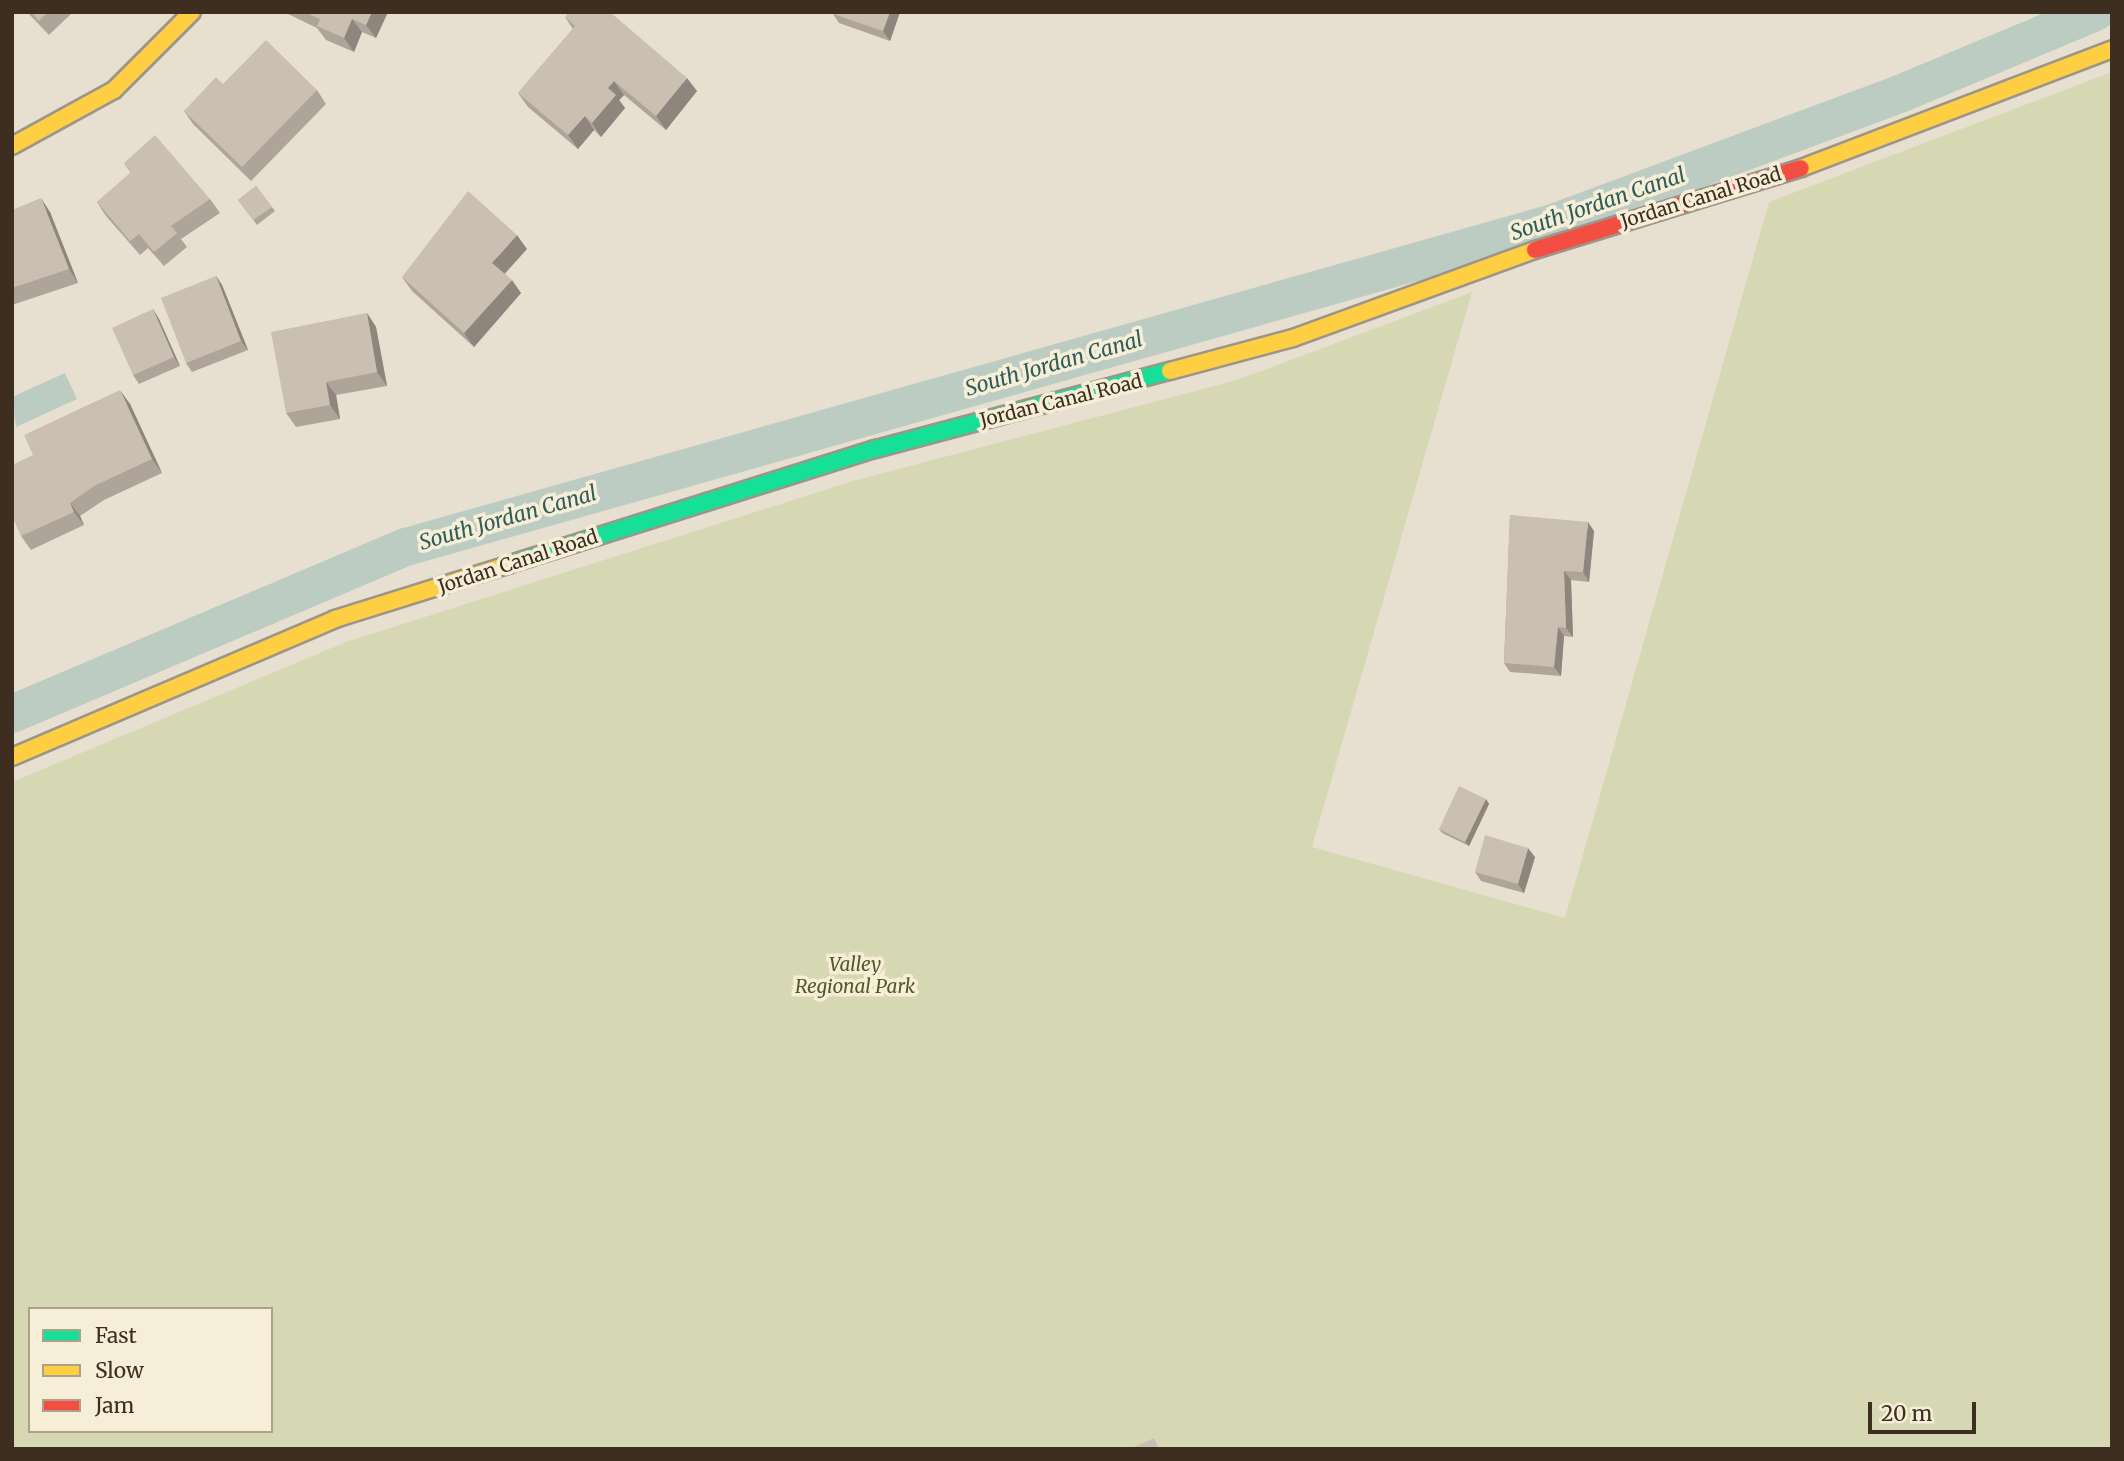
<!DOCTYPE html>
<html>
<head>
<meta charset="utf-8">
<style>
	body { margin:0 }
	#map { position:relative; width:2124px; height:1461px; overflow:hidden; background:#e7e0d1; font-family:Merriweather,serif }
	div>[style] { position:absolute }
	.green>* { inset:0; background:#d6d7b3 }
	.water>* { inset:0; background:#bcccc2 }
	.canal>* { height:38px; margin:-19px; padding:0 19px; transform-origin:19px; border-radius:19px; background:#bcccc2 }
	.roads { filter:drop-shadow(2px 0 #9c958a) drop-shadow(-2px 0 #9c958a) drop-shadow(0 2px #9c958a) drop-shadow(0 -2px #9c958a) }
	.fast>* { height:16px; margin:-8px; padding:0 8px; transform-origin:8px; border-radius:8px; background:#16e098 }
	.slow>* { height:16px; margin:-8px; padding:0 8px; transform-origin:8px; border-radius:8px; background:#ffcf43 }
	.jam>* { height:16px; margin:-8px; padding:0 8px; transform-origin:8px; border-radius:8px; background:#f24e42 }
	.wall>* { inset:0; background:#afa499 }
	.shaded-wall>* { inset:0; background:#8e867d }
	.building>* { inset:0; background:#cbbfb2 }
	span { translate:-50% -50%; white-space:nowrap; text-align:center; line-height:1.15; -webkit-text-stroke:7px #f7eed8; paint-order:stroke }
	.street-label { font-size:19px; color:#3d2e20 }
	.park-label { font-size:19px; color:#4d5a26; font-style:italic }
	.water-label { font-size:21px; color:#2f5d5a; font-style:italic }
	.frame { position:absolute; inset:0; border:14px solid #3d2e20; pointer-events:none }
	.legend { position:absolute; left:28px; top:1307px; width:245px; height:126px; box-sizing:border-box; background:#f7eed8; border:2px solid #ada18e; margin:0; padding:9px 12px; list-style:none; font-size:21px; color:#3d2e20 }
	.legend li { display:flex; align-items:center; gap:14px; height:35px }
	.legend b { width:35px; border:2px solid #ada18e }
	.scale { position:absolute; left:1868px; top:1402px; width:108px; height:32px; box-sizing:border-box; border:4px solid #3d2e20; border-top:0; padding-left:9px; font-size:21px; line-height:24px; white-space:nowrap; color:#3d2e20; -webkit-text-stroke:5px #f7eed8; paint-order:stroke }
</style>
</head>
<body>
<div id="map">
	<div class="green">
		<i style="clip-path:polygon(evenodd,2112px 72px,2112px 1449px,12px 1449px,12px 782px,346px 642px,853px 481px,1237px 380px,1472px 292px,1312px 847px,1565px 918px,1769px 202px,2112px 72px,30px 1309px,271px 1309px,271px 1431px,30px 1431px,30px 1309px)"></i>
	</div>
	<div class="water">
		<i style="clip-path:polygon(65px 373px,77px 399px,16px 427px,12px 397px)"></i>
	</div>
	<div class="canal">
		<i style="left:12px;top:714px;width:428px;rotate:-23deg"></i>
		<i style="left:406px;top:547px;width:1189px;rotate:-15.77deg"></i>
		<i style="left:1550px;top:224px;width:376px;rotate:-20.4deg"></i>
		<i style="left:1902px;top:93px;width:210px;rotate:-22.7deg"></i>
	</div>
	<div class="roads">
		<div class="fast">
			<i style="left:507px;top:565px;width:387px;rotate:-17.5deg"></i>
			<i style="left:876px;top:449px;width:304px;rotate:-14.9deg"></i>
		</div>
		<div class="slow">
			<i style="left:12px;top:146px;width:116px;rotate:-28.8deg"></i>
			<i style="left:114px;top:90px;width:110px;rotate:-45deg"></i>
			<i style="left:1801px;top:168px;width:333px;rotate:-20.9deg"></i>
			<i style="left:1170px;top:371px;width:127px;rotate:-15deg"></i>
			<i style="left:1293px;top:338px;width:258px;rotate:-20deg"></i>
			<i style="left:12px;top:757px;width:351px;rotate:-23.1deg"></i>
			<i style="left:335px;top:619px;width:180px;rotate:-17.4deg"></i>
		</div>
		<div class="jam">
			<i style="left:1535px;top:250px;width:278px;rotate:-17.1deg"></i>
		</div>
	</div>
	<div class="wall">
		<i style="clip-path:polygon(27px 12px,73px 12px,49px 35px)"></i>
		<i style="clip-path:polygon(286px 12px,388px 12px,376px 38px,362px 32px,354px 52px,326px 40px,317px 28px,288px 14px)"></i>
		<i style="clip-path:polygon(833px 12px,900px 12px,890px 41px,839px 23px,833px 14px)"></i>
		<i style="clip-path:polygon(565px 17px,697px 91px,666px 130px,624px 95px,619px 100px,625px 108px,601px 137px,594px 130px,578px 149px,528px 107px,518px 93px,573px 29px)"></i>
		<i style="clip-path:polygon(223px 84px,317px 90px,326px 104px,251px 181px,193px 124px,184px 111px)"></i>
		<i style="clip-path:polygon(124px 163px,210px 199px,220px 213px,181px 239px,187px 247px,164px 266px,148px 248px,140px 255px,106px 216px,97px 202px,131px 173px)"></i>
		<i style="clip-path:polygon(256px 186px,275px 211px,257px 225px,238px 200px)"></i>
		<i style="clip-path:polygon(12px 210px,50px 212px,78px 283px,12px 305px)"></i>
		<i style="clip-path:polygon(527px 249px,505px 274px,521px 293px,474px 347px,412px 291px,402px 277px)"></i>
		<i style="clip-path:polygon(216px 276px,222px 285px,248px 350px,192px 372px,186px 363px)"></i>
		<i style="clip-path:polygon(153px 309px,159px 319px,180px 366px,139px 384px,133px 375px)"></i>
		<i style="clip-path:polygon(367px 313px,376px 327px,387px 386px,336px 395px,340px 419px,296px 427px,286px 413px)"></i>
		<i style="clip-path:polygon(130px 404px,162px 473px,104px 500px,80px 516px,84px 525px,31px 550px,21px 536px,33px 455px)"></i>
		<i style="clip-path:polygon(1510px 515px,1594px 531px,1589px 582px,1571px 580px,1573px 637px,1564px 636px,1561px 676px,1510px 672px,1504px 663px)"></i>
		<i style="clip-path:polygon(1486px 799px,1489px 804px,1469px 846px,1442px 833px,1439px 829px)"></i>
		<i style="clip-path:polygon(1535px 857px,1524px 893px,1481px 881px,1475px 872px)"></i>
	</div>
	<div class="shaded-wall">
		<i style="clip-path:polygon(372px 12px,388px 12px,376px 38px,366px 25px)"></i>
		<i style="clip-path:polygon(890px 12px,900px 12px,890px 41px,883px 31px)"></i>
		<i style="clip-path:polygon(352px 19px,362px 32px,354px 52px,344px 38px)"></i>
		<i style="clip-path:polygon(687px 78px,697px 91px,666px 130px,656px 116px)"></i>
		<i style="clip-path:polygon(614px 81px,624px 95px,619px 100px,625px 108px,601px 137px,592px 123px,608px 88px)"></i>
		<i style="clip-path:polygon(585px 116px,594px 130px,578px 149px,568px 135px)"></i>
		<i style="clip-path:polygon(41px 198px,50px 212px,78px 283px,69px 269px)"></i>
		<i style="clip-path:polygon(517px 235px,527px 249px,502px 276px,492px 263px)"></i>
		<i style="clip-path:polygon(216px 276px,222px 285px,248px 350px,241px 341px)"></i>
		<i style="clip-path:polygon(512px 280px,521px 293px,474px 347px,464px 333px)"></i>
		<i style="clip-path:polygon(153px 309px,159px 319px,180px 366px,174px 357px)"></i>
		<i style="clip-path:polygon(367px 313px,376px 327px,387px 386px,377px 372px)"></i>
		<i style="clip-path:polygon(326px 382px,336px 395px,340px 419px,330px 405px)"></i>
		<i style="clip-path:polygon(120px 390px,130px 404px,162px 473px,152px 459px)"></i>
		<i style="clip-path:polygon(70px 503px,80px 516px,84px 525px,74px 512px)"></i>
		<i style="clip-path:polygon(1588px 522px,1594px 531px,1589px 582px,1583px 572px)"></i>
		<i style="clip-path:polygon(1564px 571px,1571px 580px,1573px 637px,1566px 628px)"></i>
		<i style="clip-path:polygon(1558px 627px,1564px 636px,1561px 676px,1554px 667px)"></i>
		<i style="clip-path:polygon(1486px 799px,1489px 804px,1469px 846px,1465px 842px)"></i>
		<i style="clip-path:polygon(1528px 848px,1535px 857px,1524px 893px,1518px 884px)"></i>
	</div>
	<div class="building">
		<i style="clip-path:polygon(31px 12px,48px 12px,39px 21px)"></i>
		<i style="clip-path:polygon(304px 12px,372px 12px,366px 25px,352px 19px,344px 38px,317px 26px,320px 19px)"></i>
		<i style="clip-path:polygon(569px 12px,610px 12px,687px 78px,656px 116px,614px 81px,608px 88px,616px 95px,592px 123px,585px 116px,568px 135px,518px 93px,575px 26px,565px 17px)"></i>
		<i style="clip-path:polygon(833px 12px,890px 12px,883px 31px,833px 14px)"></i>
		<i style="clip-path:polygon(266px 40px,317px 90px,242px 167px,184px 111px,216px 77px,223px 84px)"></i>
		<i style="clip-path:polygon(155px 135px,210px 199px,171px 226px,177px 233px,154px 252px,139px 234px,130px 241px,97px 202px,131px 172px,124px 163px)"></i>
		<i style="clip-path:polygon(256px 186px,272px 207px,253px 220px,238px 200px)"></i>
		<i style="clip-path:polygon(468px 191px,517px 235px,492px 263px,512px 280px,464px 333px,402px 277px)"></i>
		<i style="clip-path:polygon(41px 198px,69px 269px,12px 288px,12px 210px)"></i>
		<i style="clip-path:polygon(216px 276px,241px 341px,186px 363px,161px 298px)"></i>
		<i style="clip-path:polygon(153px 309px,174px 357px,133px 375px,112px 328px)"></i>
		<i style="clip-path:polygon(367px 313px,377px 372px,326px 382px,330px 405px,286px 413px,271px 332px)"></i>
		<i style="clip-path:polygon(120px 390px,152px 459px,94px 486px,70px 503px,74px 512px,21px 536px,12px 516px,12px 465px,33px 455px,24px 435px)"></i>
		<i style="clip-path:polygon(1510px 515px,1588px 522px,1583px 572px,1564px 571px,1566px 628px,1558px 627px,1554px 667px,1504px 663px)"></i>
		<i style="clip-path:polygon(1459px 786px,1486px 799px,1465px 842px,1439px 829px)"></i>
		<i style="clip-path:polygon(1485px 835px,1528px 848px,1518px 884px,1475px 872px)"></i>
		<i style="clip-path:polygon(1154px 1438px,1159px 1449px,1130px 1449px)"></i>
	</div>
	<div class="street-label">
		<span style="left:1701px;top:198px;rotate:-17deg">Jordan Canal Road</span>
		<span style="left:1061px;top:401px;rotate:-14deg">Jordan Canal Road</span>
		<span style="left:518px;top:562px;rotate:-18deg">Jordan Canal Road</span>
	</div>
	<div class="park-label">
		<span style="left:855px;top:976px">Valley<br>Regional Park</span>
	</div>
	<div class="water-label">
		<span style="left:1598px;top:204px;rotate:-19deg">South Jordan Canal</span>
		<span style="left:1054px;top:364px;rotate:-16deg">South Jordan Canal</span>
		<span style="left:508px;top:518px;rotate:-16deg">South Jordan Canal</span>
	</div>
	<div class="frame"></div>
	<ul class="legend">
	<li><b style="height:9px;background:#16e098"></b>Fast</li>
	<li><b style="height:9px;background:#ffcf43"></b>Slow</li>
	<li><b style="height:9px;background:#f24e42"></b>Jam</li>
	</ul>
	<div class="scale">20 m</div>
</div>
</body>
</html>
